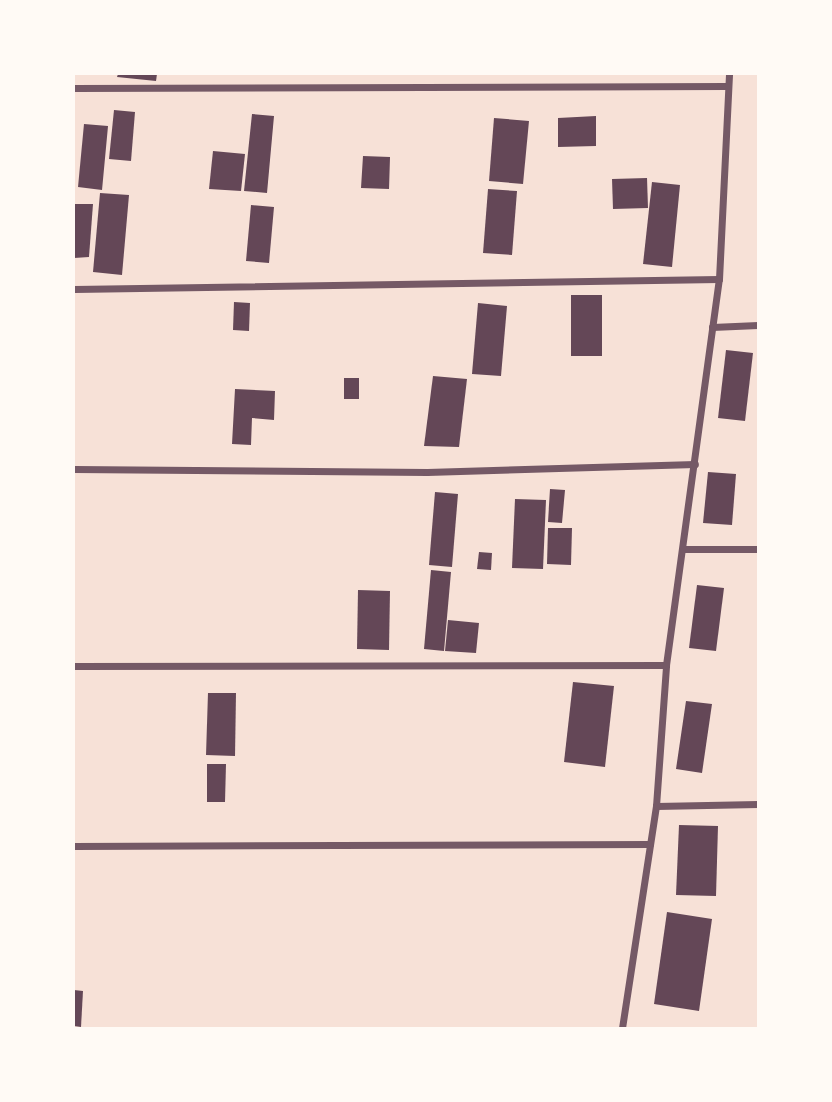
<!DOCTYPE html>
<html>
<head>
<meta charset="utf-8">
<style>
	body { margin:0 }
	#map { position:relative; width:832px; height:1102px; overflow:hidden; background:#f7e1d7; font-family:"Work Sans",sans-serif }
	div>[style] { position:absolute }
	.building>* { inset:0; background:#644757 }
	.minor>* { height:7px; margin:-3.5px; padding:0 3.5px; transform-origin:3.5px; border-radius:3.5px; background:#755966 }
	span { translate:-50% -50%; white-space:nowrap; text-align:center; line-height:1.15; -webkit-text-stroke:7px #fffaf5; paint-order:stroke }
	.frame { position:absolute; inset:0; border:75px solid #fffaf5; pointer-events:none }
</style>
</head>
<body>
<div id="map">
	<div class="building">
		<i style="clip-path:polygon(118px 74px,157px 74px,156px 81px,117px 77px)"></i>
		<i style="clip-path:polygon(114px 110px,135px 112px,131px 161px,109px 159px)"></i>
		<i style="clip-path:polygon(252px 114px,274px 116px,267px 193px,244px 191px)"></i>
		<i style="clip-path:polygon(596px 116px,596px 146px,558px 147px,558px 118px)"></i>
		<i style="clip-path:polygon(494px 118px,529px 121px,523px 184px,489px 181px)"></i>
		<i style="clip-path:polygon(84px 124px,108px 126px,102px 190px,78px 187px)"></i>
		<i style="clip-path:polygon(213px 151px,245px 154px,241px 191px,209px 189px)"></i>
		<i style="clip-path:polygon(363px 156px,390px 157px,389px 189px,361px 188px)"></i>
		<i style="clip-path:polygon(647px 178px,648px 208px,613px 209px,612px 179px)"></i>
		<i style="clip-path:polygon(652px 182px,680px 185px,672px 267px,643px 264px)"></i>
		<i style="clip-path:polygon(488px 189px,517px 191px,512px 255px,483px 253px)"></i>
		<i style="clip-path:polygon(100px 193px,129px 195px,122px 275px,93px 272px)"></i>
		<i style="clip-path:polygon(74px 204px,93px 204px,89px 257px,74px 258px)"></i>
		<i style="clip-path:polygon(251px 205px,274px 207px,269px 263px,246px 261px)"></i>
		<i style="clip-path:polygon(571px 295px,602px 295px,602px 356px,571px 356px)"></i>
		<i style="clip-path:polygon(234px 302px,250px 303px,249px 331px,233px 330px)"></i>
		<i style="clip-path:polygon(478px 303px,507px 306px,501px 376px,472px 374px)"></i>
		<i style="clip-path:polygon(726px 350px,753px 353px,745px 421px,718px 418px)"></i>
		<i style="clip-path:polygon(433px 376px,467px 379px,459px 447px,424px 446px)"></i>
		<i style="clip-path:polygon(344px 378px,359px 378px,359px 399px,344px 399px)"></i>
		<i style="clip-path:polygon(235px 389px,275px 391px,274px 420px,252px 418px,251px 445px,232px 444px)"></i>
		<i style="clip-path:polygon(708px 472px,736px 474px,732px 525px,703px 523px)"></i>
		<i style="clip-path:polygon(550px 489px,565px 490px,562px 523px,548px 522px)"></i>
		<i style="clip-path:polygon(435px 492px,458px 494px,452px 567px,429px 565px)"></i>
		<i style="clip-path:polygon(515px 499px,546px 500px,543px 569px,512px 568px)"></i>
		<i style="clip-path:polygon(548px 528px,572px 528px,571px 565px,547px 564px)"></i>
		<i style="clip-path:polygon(479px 552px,492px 553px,491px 570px,477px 569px)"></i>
		<i style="clip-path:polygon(431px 570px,451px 572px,444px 651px,424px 649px)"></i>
		<i style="clip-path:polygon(697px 585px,724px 588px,716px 651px,689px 648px)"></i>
		<i style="clip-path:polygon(358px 590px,390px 591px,389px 650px,357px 649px)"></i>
		<i style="clip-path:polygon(448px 620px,479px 623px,476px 653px,445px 651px)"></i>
		<i style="clip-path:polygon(573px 682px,614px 686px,605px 767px,564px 762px)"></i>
		<i style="clip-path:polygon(208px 693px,236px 693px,235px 756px,206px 755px)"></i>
		<i style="clip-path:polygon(686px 701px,712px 704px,702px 773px,676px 769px)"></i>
		<i style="clip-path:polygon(207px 764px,226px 764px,225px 802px,207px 802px)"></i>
		<i style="clip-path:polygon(679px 825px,718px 826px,716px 896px,676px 895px)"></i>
		<i style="clip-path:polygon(667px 912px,712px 919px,699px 1011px,654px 1004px)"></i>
		<i style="clip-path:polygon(74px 990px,83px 991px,81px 1027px,74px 1026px)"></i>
	</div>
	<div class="minor">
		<i style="left:74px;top:88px;width:653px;rotate:-0.18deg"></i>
		<i style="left:74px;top:289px;width:645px;rotate:-0.89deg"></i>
		<i style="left:712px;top:327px;width:46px;rotate:-2.5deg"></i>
		<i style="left:74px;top:469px;width:353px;rotate:0.5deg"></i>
		<i style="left:427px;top:472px;width:268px;rotate:-1.7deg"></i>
		<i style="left:683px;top:549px;width:75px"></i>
		<i style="left:74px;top:666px;width:592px;rotate:-0.1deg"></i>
		<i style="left:656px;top:806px;width:102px;rotate:-1.1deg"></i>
		<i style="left:74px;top:846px;width:576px;rotate:-0.2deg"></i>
		<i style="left:622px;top:1028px;width:225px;rotate:-81.3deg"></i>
		<i style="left:656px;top:806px;width:141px;rotate:-85.9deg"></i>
		<i style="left:666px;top:665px;width:390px;rotate:-82.2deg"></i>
		<i style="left:719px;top:279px;width:205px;rotate:-87.2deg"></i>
	</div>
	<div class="frame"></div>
</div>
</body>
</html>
